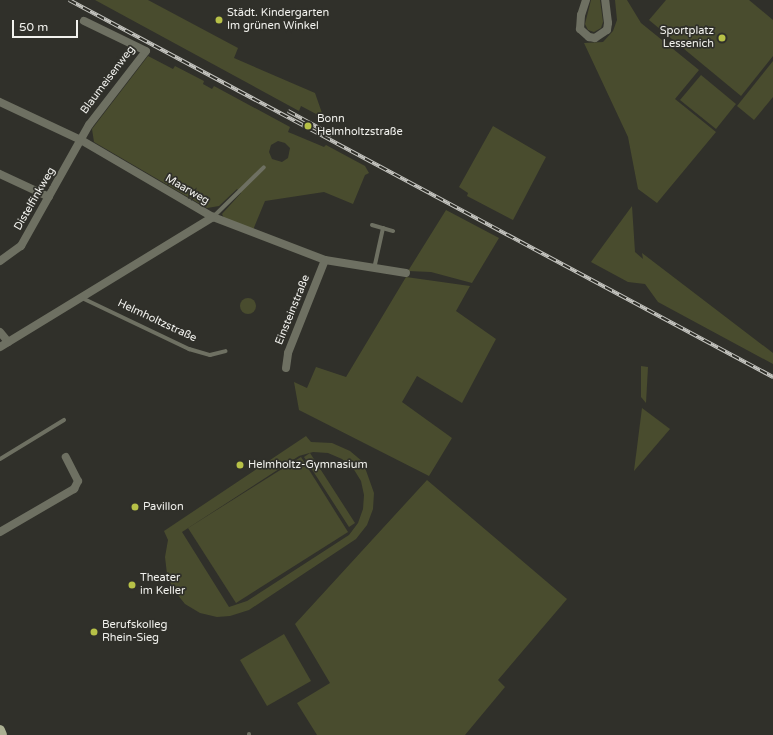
<!DOCTYPE html>
<html>
<head>
<meta charset="utf-8">
<style>
	body { margin:0 }
	#map { position:relative; width:773px; height:735px; overflow:hidden; background:#30302a; font-family:"Varela Round",sans-serif }
	div>[style] { position:absolute }
	.green>* { inset:0; background:#494c2e }
	.round { border-radius:50% }
	.service>* { height:4px; margin:-2px; padding:0 2px; transform-origin:2px; border-radius:2px; background:#6e7062 }
	.minor>* { height:8px; margin:-4px; padding:0 4px; transform-origin:4px; border-radius:4px; background:#6e7062 }
	.primary>* { height:10px; margin:-5px; padding:0 5px; transform-origin:5px; border-radius:5px; background:#acb093 }
	.rail>* { height:4px; margin-top:-2px; transform-origin:0; background:repeating-linear-gradient(90deg,#30302a 0 8px,#c6c6c1 0 16px); box-sizing:border-box; border-block:1px solid #c6c6c1 }
	.dots>* { width:11px; height:11px; translate:-50% -50%; box-sizing:border-box; border:2px solid #30302a; border-radius:50% }
	span { translate:-50% -50%; white-space:nowrap; text-align:center; line-height:1.15; -webkit-text-stroke:3.5px #30302a; paint-order:stroke }
	.poi-label { font-size:11px; color:#f1f1ed }
	.left { translate:0 -50%; text-align:left }
	.right { translate:-100% -50%; text-align:right }
	.street-label { font-size:11px; color:#f1f1ed }
	.scale { position:absolute; left:12px; top:20px; width:66px; height:18px; box-sizing:border-box; border:2px solid #f1f1ed; border-top:0; padding-left:5px; font-size:12px; line-height:14px; white-space:nowrap; color:#f1f1ed; -webkit-text-stroke:3px #30302a; paint-order:stroke }
</style>
</head>
<body>
<div id="map">
	<div class="green">
		<i style="clip-path:polygon(95px 0,148px 0,238px 48px,234px 58px,315px 93px,322px 113px,318px 115px,301px 106px,299px 111px)"></i>
		<i style="clip-path:polygon(591px 0,600px 0,603px 22px,601px 28px,594px 32px,588px 30px,585px 24px)"></i>
		<i style="clip-path:polygon(615px 0,627px 0,641px 23px,699px 70px,675px 99px,716px 132px,657px 203px,638px 189px,628px 137px,584px 43px,603px 42px,613px 31px,617px 20px)"></i>
		<i style="clip-path:polygon(666px 0,749px 0,773px 20px,773px 56px,741px 96px,649px 20px)"></i>
		<i style="clip-path:polygon(evenodd,148px 56px,173px 69px,175px 66px,204px 81px,203px 84px,212px 89px,214px 86px,290px 127px,288px 132px,293px 134px,324px 147px,326px 145px,365px 166px,369px 173px,365px 175px,353px 204px,324px 192px,265px 201px,253px 230px,224px 218px,222px 214px,241px 193px,237px 189px,219px 206px,207px 208px,94px 142px,92px 129px,148px 56px,278px 141px,285px 143px,290px 148px,288px 158px,282px 162px,272px 159px,269px 152px,271px 145px,278px 141px)"></i>
		<i style="clip-path:polygon(773px 61px,773px 97px,754px 120px,737px 106px)"></i>
		<i style="clip-path:polygon(701px 75px,736px 104px,716px 129px,680px 100px)"></i>
		<i style="clip-path:polygon(493px 126px,546px 157px,513px 220px,467px 196px,468px 193px,459px 187px)"></i>
		<i style="clip-path:polygon(632px 206px,635px 252px,643px 259px,642px 253px,773px 353px,773px 364px,658px 302px,645px 284px,628px 282px,591px 262px)"></i>
		<i style="clip-path:polygon(446px 210px,499px 238px,472px 283px,431px 272px,408px 271px)"></i>
		<i style="clip-path:polygon(406px 277px,470px 286px,456px 311px,496px 339px,462px 403px,417px 376px,402px 402px,452px 438px,429px 476px,299px 410px,294px 382px,307px 388px,316px 367px,346px 377px)"></i>
		<i class="round" style="left:240px;top:298px;width:16px;height:16px"></i>
		<i style="clip-path:polygon(641px 366px,648px 367px,646px 403px,641px 397px)"></i>
		<i style="clip-path:polygon(642px 408px,670px 429px,634px 471px)"></i>
		<i style="clip-path:polygon(evenodd,306px 436px,311px 442px,332px 443px,350px 451px,363px 462px,374px 493px,373px 509px,367px 525px,356px 539px,249px 610px,230px 616px,217px 617px,200px 613px,185px 604px,173px 589px,167px 574px,165px 557px,168px 540px,164px 531px,306px 436px,313px 452px,328px 453px,342px 459px,353px 468px,361px 481px,364px 495px,363px 509px,358px 523px,349px 535px,247px 601px,229px 607px,182px 532px,299px 456px,313px 452px)"></i>
		<i style="clip-path:polygon(310px 453px,355px 523px,349px 527px,304px 457px)"></i>
		<i style="clip-path:polygon(301px 457px,348px 532px,236px 603px,188px 528px)"></i>
		<i style="clip-path:polygon(427px 480px,567px 599px,498px 680px,505px 687px,465px 735px,317px 735px,297px 703px,330px 683px,295px 624px)"></i>
		<i style="clip-path:polygon(284px 634px,311px 681px,267px 706px,240px 660px)"></i>
	</div>
	<div class="service">
		<i style="left:213px;top:217px;width:71px;rotate:-44.4deg"></i>
		<i style="left:372px;top:225px;width:22px;rotate:16deg"></i>
		<i style="left:374px;top:269px;width:42px;rotate:-77.6deg"></i>
		<i style="left:82px;top:298px;width:119px;rotate:25.5deg"></i>
		<i style="left:189px;top:349px;width:22px;rotate:16deg"></i>
		<i style="left:210px;top:355px;width:16px;rotate:-14deg"></i>
		<i style="left:0;top:459px;width:75px;rotate:-31.4deg"></i>
		<i style="left:249px;top:734px;width:1px;rotate:90deg"></i>
	</div>
	<div class="minor">
		<i style="left:586px;top:0;width:16px;rotate:108deg"></i>
		<i style="left:581px;top:15px;width:14px;rotate:94deg"></i>
		<i style="left:580px;top:29px;width:12px;rotate:42deg"></i>
		<i style="left:589px;top:37px;width:6px;rotate:9deg"></i>
		<i style="left:595px;top:38px;width:14px;rotate:-34deg"></i>
		<i style="left:607px;top:30px;width:7px;rotate:-82deg"></i>
		<i style="left:608px;top:23px;width:23px;rotate:-97deg"></i>
		<i style="left:0;top:102px;width:89px;rotate:25.1deg"></i>
		<i style="left:81px;top:140px;width:153px;rotate:30.3deg"></i>
		<i style="left:213px;top:217px;width:120px;rotate:21deg"></i>
		<i style="left:325px;top:260px;width:82px;rotate:9.1deg"></i>
		<i style="left:0;top:174px;width:54px;rotate:25.1deg"></i>
		<i style="left:0;top:261px;width:26px;rotate:-36deg"></i>
		<i style="left:21px;top:246px;width:139px;rotate:-60.7deg"></i>
		<i style="left:89px;top:125px;width:93px;rotate:-52.4deg"></i>
		<i style="left:146px;top:51px;width:69px;rotate:-154.2deg"></i>
		<i style="left:0;top:332px;width:13px;rotate:51deg"></i>
		<i style="left:0;top:347px;width:250px;rotate:-31.4deg"></i>
		<i style="left:286px;top:368px;width:15px;rotate:-82deg"></i>
		<i style="left:288px;top:353px;width:100px;rotate:-68.3deg"></i>
		<i style="left:0;top:532px;width:86px;rotate:-30.2deg"></i>
		<i style="left:74px;top:489px;width:9px;rotate:-63deg"></i>
		<i style="left:78px;top:481px;width:27px;rotate:-117deg"></i>
	</div>
	<div class="primary">
		<i style="left:0;top:730px;width:5px;rotate:68deg"></i>
	</div>
	<div class="rail">
		<i style="left:69px;top:0;width:799px;rotate:28.17deg"></i>
		<i style="left:288px;top:111px;width:50px;rotate:28.6deg"></i>
	</div>
	<div class="dots">
		<i style="left:219px;top:20px;background:#b7c147"></i>
		<i style="left:722px;top:38px;background:#b7c147"></i>
		<i style="left:308px;top:126px;background:#b7c147"></i>
		<i style="left:240px;top:465px;background:#b7c147"></i>
		<i style="left:135px;top:507px;background:#b7c147"></i>
		<i style="left:132px;top:585px;background:#b7c147"></i>
		<i style="left:94px;top:632px;background:#b7c147"></i>
	</div>
	<div class="poi-label">
		<span class="left" style="left:227px;top:20px">Städt. Kindergarten<br>Im grünen Winkel</span>
		<span class="right" style="left:714px;top:38px">Sportplatz<br>Lessenich</span>
		<span class="left" style="left:317px;top:126px">Bonn<br>Helmholtzstraße</span>
		<span class="left" style="left:248px;top:465px">Helmholtz-Gymnasium</span>
		<span class="left" style="left:143px;top:507px">Pavillon</span>
		<span class="left" style="left:140px;top:585px">Theater<br>im Keller</span>
		<span class="left" style="left:102px;top:632px">Berufskolleg<br>Rhein-Sieg</span>
	</div>
	<div class="street-label">
		<span style="left:108px;top:80px;rotate:-53deg">Blaumeisenweg</span>
		<span style="left:187px;top:190px;rotate:30deg">Maarweg</span>
		<span style="left:35px;top:199px;rotate:-60deg">Distelfinkweg</span>
		<span style="left:293px;top:310px;rotate:-68deg">Einsteinstraße</span>
		<span style="left:157px;top:321px;rotate:25deg">Helmholtzstraße</span>
	</div>
	<div class="scale">50 m</div>
</div>
</body>
</html>
